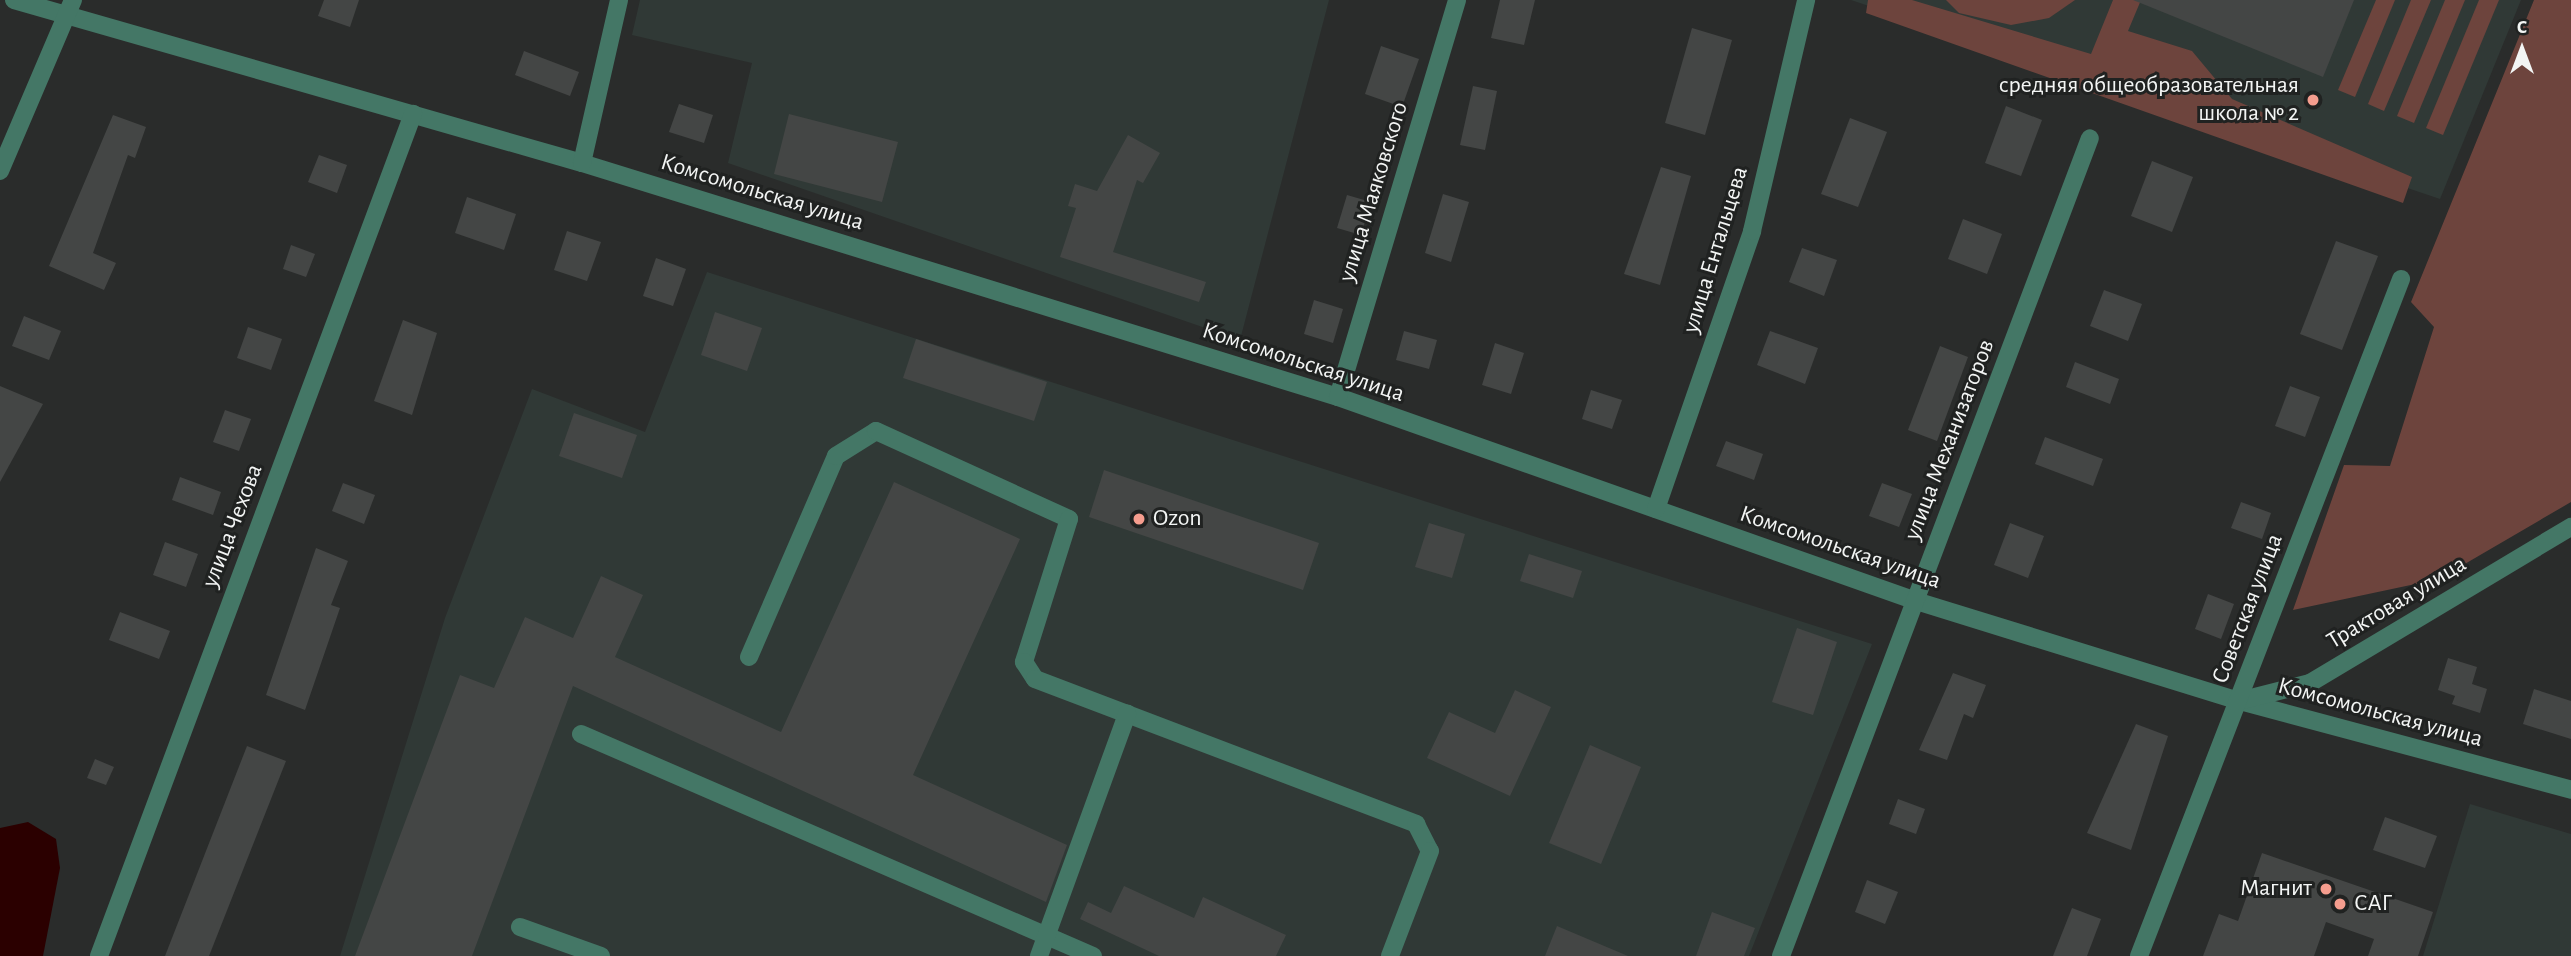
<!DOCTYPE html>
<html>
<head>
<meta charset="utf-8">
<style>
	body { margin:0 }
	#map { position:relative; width:2571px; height:956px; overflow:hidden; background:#2a2c2b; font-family:"Alegreya Sans",sans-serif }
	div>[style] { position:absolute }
	.built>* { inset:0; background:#303936 }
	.green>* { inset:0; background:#6d443d }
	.water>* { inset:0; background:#2b0000 }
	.building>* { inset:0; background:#444645 }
	.minor>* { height:18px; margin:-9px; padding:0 9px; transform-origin:9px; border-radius:9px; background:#476 }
	.dots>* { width:19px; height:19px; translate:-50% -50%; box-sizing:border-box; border:4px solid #202221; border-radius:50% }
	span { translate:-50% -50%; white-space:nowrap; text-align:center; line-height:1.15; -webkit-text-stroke:6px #202221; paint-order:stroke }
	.poi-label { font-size:24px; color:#f3f5f4 }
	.right { translate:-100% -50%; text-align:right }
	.left { translate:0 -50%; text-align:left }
	.street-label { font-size:24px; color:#f3f5f4 }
	.north { position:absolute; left:2487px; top:14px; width:70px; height:70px; -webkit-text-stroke:5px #202221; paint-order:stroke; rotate:0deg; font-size:19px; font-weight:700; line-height:28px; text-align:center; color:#f3f5f4 }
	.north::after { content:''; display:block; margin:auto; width:24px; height:32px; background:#f3f5f4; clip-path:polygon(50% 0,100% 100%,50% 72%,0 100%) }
</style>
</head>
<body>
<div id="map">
	<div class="built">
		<i style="clip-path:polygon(640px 0,1329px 0,1240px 340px,728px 163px,752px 63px,632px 35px)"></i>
		<i style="clip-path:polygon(1851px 0,2521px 0,2440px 199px)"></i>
		<i style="clip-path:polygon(707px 272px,1872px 644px,1749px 956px,340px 956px,445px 618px,532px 389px,645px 432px)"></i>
		<i style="clip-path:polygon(2470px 804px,2571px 834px,2571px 956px,2423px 956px)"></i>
	</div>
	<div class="green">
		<i style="clip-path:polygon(1868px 0,1912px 0,2091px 54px,2113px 0,2141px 0,2128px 31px,2192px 51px,2232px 99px,2412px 177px,2403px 203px,1866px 13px)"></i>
		<i style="clip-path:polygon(1946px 0,2075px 0,2049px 18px,2011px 25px,1959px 13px)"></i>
		<i style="clip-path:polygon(2376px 0,2395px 0,2355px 97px,2338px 90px)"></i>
		<i style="clip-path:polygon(2411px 0,2431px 0,2384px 111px,2368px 104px)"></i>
		<i style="clip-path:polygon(2445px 0,2465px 0,2414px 123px,2397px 116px)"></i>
		<i style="clip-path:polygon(2479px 0,2499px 0,2443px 135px,2426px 128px)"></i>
		<i style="clip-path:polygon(2534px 0,2571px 0,2571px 502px,2439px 579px,2293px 610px,2344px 465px,2390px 466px,2434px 327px,2411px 302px)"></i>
	</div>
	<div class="water">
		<i style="clip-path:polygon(28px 822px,56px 839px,60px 868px,43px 956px,0 956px,0 828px)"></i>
	</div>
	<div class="building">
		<i style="clip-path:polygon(324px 0,359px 0,350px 27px,318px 16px)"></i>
		<i style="clip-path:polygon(1500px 0,1535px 0,1524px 45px,1491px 38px)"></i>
		<i style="clip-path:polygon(2133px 0,2354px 0,2323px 77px)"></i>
		<i style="clip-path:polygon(1692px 28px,1732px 40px,1705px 135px,1665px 123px)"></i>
		<i style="clip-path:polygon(1381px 46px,1419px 59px,1402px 107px,1365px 94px)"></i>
		<i style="clip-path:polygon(524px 51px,579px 72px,570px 96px,515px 75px)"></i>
		<i style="clip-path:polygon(1473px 86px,1497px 91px,1485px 150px,1460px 145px)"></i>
		<i style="clip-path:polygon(679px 104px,713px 115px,704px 143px,669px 132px)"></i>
		<i style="clip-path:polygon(2006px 106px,2042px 120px,2021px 176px,1985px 163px)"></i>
		<i style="clip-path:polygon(789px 114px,898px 142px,882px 202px,774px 174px)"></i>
		<i style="clip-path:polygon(113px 115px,146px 127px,135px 158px,128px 155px,93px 253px,116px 263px,104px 290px,49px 266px)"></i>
		<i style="clip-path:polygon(1850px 118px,1887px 132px,1858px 207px,1821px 194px)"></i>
		<i style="clip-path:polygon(1128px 135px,1160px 153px,1143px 183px,1137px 180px,1113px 252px,1206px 282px,1199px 302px,1060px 257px,1076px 208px,1068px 206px,1075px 184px,1097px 191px)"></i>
		<i style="clip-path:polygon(319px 155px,347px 165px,337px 193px,308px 182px)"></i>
		<i style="clip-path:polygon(2152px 161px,2193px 177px,2172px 232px,2131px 216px)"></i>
		<i style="clip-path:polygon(1661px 167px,1691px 176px,1660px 285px,1624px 274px)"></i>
		<i style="clip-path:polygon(1443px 194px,1469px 202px,1451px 262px,1425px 253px)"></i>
		<i style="clip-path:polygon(1347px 195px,1371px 202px,1361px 235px,1337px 228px)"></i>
		<i style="clip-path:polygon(467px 197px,516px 214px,504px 250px,455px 233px)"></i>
		<i style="clip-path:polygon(1963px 219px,2002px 234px,1987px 274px,1948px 259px)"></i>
		<i style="clip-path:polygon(567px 231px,601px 242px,587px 281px,554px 270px)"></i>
		<i style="clip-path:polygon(2336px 241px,2378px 256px,2342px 350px,2300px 334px)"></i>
		<i style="clip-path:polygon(291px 245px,315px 254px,306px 277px,283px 269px)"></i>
		<i style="clip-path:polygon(1802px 248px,1837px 260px,1824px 296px,1789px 282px)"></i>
		<i style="clip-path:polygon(656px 258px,686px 269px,673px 306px,643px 296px)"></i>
		<i style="clip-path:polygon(2104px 290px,2142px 304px,2128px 341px,2090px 326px)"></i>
		<i style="clip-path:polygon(1314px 300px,1343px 309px,1333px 343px,1304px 334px)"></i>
		<i style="clip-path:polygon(715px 312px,762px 328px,747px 371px,701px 355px)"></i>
		<i style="clip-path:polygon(24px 316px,61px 331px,49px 360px,12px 346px)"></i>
		<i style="clip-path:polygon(403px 320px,437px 333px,412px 415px,374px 401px)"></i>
		<i style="clip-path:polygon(248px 327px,282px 339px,271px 370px,237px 358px)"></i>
		<i style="clip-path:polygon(1404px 331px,1437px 340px,1429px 369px,1396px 360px)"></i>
		<i style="clip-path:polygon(1770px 331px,1818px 348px,1805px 384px,1757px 365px)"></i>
		<i style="clip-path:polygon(916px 339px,1047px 382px,1034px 421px,903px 378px)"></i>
		<i style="clip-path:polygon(1495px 343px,1524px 353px,1511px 394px,1482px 385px)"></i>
		<i style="clip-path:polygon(1940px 346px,1968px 357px,1937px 441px,1908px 430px)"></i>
		<i style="clip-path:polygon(2075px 362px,2119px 379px,2110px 404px,2066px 387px)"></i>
		<i style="clip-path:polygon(0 386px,43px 404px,0 482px)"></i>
		<i style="clip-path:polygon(2290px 386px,2320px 397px,2305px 437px,2275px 426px)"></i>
		<i style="clip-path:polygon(1591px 390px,1622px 400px,1612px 429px,1582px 419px)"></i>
		<i style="clip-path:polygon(225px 410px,251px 419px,239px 451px,213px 442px)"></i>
		<i style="clip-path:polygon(574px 413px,637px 435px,622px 478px,559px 456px)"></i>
		<i style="clip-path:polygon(2045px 437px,2103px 459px,2093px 486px,2035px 464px)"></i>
		<i style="clip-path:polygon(1726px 441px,1763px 454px,1754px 480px,1716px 466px)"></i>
		<i style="clip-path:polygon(1104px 470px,1319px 543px,1303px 590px,1089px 517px)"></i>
		<i style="clip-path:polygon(180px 477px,221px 492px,213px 515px,172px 500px)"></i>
		<i style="clip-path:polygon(894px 482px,1020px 539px,913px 775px,1067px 845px,1046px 902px,573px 686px,472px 956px,355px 956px,460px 675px,494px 688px,525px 617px,573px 638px,601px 576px,643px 595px,615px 657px,781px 732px)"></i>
		<i style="clip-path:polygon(343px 483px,375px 495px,364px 524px,332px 511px)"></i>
		<i style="clip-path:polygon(1882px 483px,1912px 494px,1899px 527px,1869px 516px)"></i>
		<i style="clip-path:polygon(2241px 502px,2271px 513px,2262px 539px,2231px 528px)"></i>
		<i style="clip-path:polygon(1429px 523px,1465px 534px,1452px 578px,1415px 567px)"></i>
		<i style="clip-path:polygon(2010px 523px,2044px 536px,2028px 578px,1994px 565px)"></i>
		<i style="clip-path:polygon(165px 542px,198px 554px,186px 587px,153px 575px)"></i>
		<i style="clip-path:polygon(316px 548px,348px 561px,331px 605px,340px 608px,305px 710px,266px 695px)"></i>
		<i style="clip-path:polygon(1529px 554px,1582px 571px,1573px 598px,1520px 581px)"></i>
		<i style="clip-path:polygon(2208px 594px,2234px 604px,2221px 639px,2195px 629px)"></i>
		<i style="clip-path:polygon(120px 612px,170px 631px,159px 659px,109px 640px)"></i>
		<i style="clip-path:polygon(1797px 628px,1837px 642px,1813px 715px,1772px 702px)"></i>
		<i style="clip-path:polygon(2448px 658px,2477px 667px,2472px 684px,2487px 689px,2480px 713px,2452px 704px,2455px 696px,2438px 690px)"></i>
		<i style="clip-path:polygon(1953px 673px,1986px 685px,1973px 718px,1964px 714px,1947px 760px,1919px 750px)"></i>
		<i style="clip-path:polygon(2534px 689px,2571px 701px,2571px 739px,2523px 724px)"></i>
		<i style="clip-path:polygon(1515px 690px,1551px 707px,1510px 796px,1427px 758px,1449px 712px,1495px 733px)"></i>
		<i style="clip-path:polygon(2136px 724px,2168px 736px,2131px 850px,2087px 833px)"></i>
		<i style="clip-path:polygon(1590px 745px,1641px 767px,1601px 864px,1549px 843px)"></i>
		<i style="clip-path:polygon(247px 746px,286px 761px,271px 799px,209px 956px,165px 956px)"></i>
		<i style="clip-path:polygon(95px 759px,114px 767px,106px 785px,87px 778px)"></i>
		<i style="clip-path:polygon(1898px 799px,1925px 809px,1916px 834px,1889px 824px)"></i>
		<i style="clip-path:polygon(2385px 817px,2437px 836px,2425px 868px,2373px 850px)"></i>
		<i style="clip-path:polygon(2262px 853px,2433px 912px,2418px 956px,2368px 956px,2374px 939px,2326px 922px,2314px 956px,2203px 956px,2219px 914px,2238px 921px)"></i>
		<i style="clip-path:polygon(1867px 880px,1898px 892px,1885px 924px,1855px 912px)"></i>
		<i style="clip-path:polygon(1124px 886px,1194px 918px,1203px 897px,1286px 935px,1276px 956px,1159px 956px,1080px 919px,1088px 902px,1111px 913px)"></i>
		<i style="clip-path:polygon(2072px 908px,2101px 919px,2087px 956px,2053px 956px)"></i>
		<i style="clip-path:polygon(1712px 912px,1755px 928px,1744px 956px,1696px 956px)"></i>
		<i style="clip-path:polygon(1557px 926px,1628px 956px,1545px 956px)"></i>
	</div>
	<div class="minor">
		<i style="left:14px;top:0;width:591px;rotate:16.01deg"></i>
		<i style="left:582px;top:163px;width:791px;rotate:17.2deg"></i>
		<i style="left:1338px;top:397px;width:613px;rotate:19.44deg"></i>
		<i style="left:1916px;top:601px;width:339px;rotate:17.2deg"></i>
		<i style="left:2240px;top:701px;width:343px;rotate:15deg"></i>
		<i style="left:582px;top:163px;width:167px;rotate:-77.2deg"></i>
		<i style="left:0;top:171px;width:186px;rotate:-66.9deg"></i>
		<i style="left:1338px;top:397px;width:414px;rotate:-73.3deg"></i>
		<i style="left:1656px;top:509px;width:294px;rotate:-70.9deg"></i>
		<i style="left:1752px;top:231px;width:237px;rotate:-76.8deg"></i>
		<i style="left:749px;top:657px;width:219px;rotate:-66.6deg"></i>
		<i style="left:836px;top:456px;width:47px;rotate:-32deg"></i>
		<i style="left:876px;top:431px;width:212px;rotate:24.5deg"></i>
		<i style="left:1069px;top:519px;width:150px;rotate:107.5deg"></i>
		<i style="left:1024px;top:662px;width:20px;rotate:57deg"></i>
		<i style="left:1035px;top:679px;width:408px;rotate:20.8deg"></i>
		<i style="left:1416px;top:824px;width:30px;rotate:63deg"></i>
		<i style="left:1430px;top:851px;width:112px;rotate:110.9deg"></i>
		<i style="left:2243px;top:700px;width:69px;rotate:-14.2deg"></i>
		<i style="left:2310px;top:683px;width:304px;rotate:-30.9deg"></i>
		<i style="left:581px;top:734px;width:558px;rotate:23.44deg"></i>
		<i style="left:520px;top:927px;width:86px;rotate:19.7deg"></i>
		<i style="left:99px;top:956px;width:899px;rotate:-69.55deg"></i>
		<i style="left:1039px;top:956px;width:258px;rotate:-70deg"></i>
		<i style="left:1781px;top:956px;width:874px;rotate:-69.31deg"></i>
		<i style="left:2139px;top:956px;width:726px;rotate:-68.84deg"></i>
	</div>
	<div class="dots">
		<i style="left:2313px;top:100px;background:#f59d8e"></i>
		<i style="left:1139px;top:519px;background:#f59d8e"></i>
		<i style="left:2326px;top:889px;background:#f59d8e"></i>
		<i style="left:2340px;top:904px;background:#f59d8e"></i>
	</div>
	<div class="poi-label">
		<span class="right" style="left:2299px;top:100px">средняя общеобразовательная<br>школа № 2</span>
		<span class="left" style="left:1153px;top:519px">Ozon</span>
		<span class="right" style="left:2312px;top:889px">Магнит</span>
		<span class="left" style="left:2354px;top:904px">САГ</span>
	</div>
	<div class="street-label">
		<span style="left:1374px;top:192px;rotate:-73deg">улица Маяковского</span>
		<span style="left:762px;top:193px;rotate:17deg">Комсомольская улица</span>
		<span style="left:1716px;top:250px;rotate:-73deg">улица Ентальцева</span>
		<span style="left:1303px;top:363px;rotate:18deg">Комсомольская улица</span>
		<span style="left:1950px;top:440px;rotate:-69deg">улица Механизаторов</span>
		<span style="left:233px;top:526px;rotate:-69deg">улица Чехова</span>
		<span style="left:1840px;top:548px;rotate:19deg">Комсомольская улица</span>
		<span style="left:2397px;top:603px;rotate:-31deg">Трактовая улица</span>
		<span style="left:2248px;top:609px;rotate:-69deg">Советская улица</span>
		<span style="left:2380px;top:713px;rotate:15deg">Комсомольская улица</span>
	</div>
	<div class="north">С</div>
</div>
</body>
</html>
